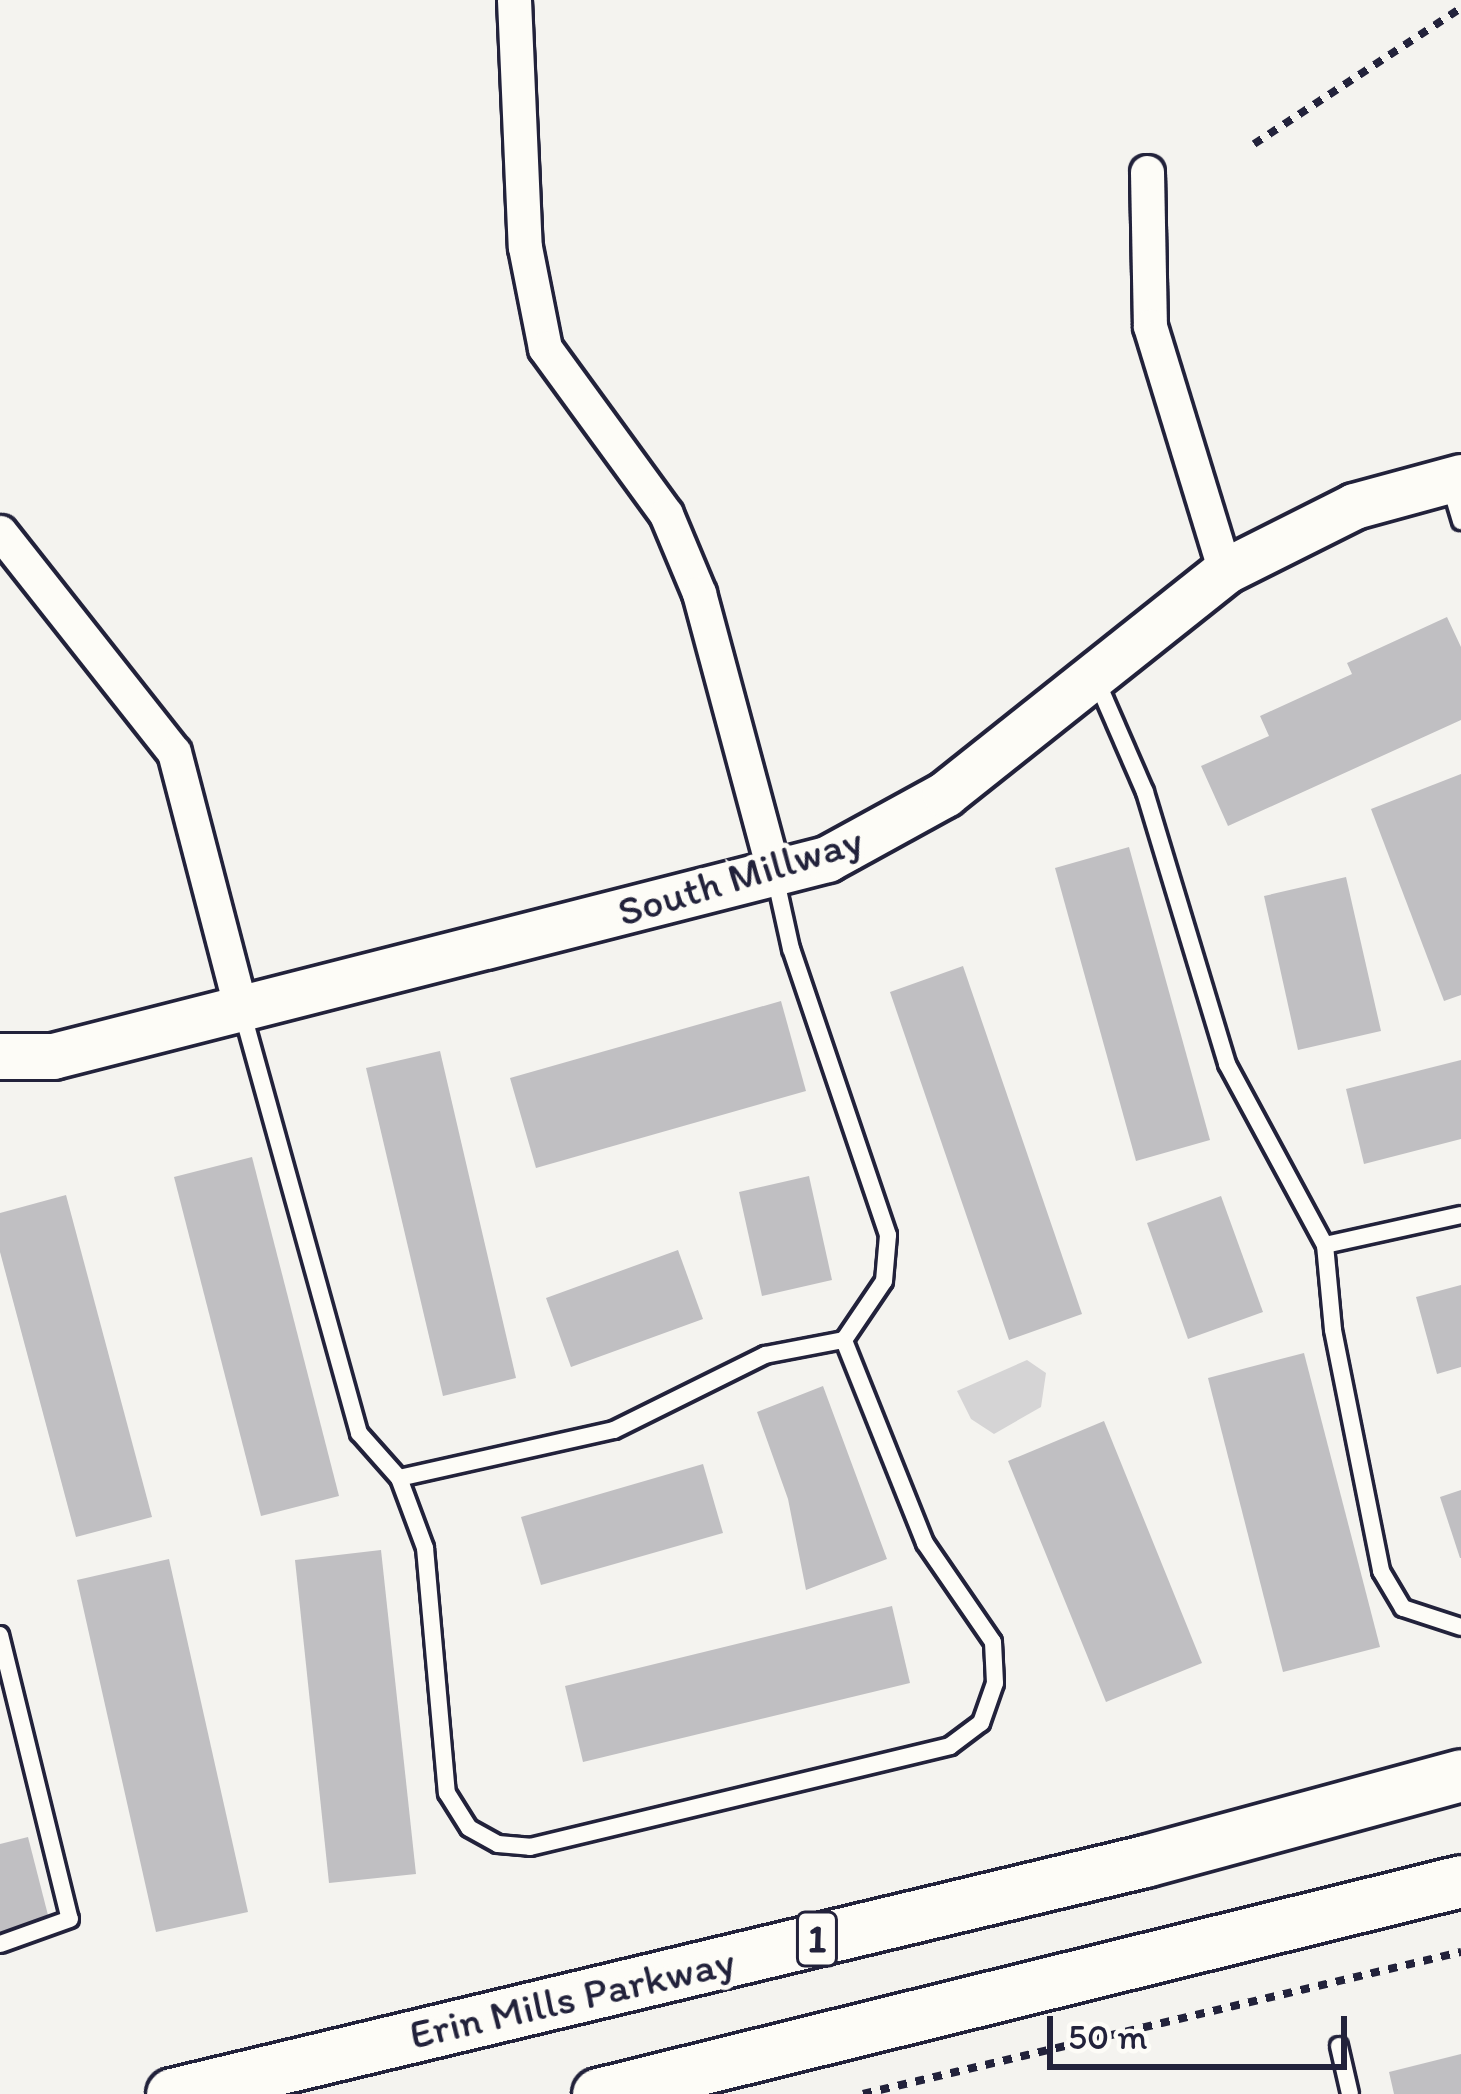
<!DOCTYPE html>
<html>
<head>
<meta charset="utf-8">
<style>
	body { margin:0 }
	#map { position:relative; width:1461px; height:2094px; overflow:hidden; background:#f4f3ef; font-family:Itim,sans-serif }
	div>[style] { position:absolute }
	.green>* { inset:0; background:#d5d4d5 }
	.building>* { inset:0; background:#c0bfc2 }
	.path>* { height:8px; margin-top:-4px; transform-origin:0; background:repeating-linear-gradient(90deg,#22223b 0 9px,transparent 0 18px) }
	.roads { filter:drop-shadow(3px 0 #22223b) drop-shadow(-3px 0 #22223b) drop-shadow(0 3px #22223b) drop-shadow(0 -3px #22223b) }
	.lane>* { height:16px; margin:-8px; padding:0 8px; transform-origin:8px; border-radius:8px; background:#fdfcf7 }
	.street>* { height:33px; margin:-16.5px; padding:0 16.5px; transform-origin:16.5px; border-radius:16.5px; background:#fdfcf7 }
	.secondary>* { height:45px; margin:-22.5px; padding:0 22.5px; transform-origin:22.5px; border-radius:22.5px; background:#fdfcf7 }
	.primary>* { height:51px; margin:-25.5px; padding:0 25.5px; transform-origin:25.5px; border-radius:25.5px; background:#fdfcf7 }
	span { translate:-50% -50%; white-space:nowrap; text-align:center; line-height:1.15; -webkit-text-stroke:10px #fdfcf7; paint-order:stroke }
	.shield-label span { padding:3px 9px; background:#fdfcf7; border:3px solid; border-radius:9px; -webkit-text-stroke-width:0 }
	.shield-label { font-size:39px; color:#22223b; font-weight:700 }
	.street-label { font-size:42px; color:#22223b }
	.scale { position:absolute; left:1047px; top:2016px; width:300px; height:54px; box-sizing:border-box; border:6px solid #22223b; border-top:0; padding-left:15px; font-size:36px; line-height:42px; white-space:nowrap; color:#22223b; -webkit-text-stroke:9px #fdfcf7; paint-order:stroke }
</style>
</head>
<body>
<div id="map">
	<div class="green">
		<i style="clip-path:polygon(1027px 1360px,1046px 1373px,1041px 1407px,994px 1434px,971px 1419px,957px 1391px)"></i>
	</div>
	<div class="building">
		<i style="clip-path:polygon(1447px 617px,1461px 647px,1461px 720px,1228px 826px,1201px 766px,1269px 736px,1260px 716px,1352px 674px,1347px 663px)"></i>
		<i style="clip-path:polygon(1461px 774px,1461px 995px,1444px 1001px,1371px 809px)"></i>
		<i style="clip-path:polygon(1129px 847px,1210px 1140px,1136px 1161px,1055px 868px)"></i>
		<i style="clip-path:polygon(1346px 877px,1381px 1031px,1298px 1050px,1264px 896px)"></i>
		<i style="clip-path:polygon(963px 966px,1082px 1314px,1009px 1340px,890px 992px)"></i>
		<i style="clip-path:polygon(781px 1001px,806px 1091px,536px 1168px,510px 1078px)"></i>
		<i style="clip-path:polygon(440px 1051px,516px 1378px,443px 1396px,366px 1068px)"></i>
		<i style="clip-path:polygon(1461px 1060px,1461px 1139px,1364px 1164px,1346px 1089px)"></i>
		<i style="clip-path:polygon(252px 1157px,339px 1496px,261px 1516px,174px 1177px)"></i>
		<i style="clip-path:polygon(809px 1176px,832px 1280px,762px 1296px,739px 1192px)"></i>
		<i style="clip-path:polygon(66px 1195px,152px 1517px,76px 1537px,0 1252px,0 1213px)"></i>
		<i style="clip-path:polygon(1221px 1196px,1263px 1312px,1188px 1339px,1147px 1223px)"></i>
		<i style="clip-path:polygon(678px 1250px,703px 1319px,571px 1367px,546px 1298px)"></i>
		<i style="clip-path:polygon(1461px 1285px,1461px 1367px,1437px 1374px,1416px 1297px)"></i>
		<i style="clip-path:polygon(1304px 1353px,1380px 1647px,1283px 1672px,1208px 1378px)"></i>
		<i style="clip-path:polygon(823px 1386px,887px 1559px,806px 1590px,788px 1499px,757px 1412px)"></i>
		<i style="clip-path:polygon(1104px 1421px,1202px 1663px,1106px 1702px,1008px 1461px)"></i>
		<i style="clip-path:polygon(703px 1464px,723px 1533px,541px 1585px,521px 1517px)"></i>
		<i style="clip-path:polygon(1461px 1490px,1461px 1558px,1460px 1558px,1440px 1497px)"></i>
		<i style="clip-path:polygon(381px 1550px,416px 1874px,329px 1883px,295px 1560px)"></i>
		<i style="clip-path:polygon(169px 1559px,248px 1912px,156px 1932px,77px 1580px)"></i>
		<i style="clip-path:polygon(892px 1606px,910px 1683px,583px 1762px,565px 1686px)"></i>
		<i style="clip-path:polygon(28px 1837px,50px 1923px,0 1936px,0 1844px)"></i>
		<i style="clip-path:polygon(1461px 2054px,1461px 2094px,1394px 2094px,1389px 2072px)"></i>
	</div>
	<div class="path">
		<i style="left:1254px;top:144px;width:248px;rotate:-33.3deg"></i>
		<i style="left:863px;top:2094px;width:615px;rotate:-13.36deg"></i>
	</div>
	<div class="roads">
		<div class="lane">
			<i style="left:1449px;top:481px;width:42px;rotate:73.3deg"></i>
			<i style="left:1095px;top:677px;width:125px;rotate:66.5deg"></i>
			<i style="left:1145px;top:792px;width:284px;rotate:73.2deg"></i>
			<i style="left:1227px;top:1064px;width:206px;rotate:61.6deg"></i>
			<i style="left:1325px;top:1245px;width:85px;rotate:84.6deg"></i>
			<i style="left:1333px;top:1330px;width:246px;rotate:78.7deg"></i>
			<i style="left:1381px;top:1571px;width:43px;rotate:59.3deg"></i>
			<i style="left:1403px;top:1608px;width:61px;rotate:18.1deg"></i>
			<i style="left:242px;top:1011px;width:438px;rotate:74.5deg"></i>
			<i style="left:359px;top:1433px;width:60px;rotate:48.4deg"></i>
			<i style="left:399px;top:1478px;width:220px;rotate:-12.6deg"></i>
			<i style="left:614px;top:1430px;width:169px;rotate:-26.4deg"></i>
			<i style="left:765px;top:1355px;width:80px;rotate:-10.8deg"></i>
			<i style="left:844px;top:1340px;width:71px;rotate:-55.9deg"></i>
			<i style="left:884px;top:1281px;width:46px;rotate:-85deg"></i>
			<i style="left:888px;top:1235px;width:302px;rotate:-108.7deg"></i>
			<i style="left:791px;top:949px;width:75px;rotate:-102.4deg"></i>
			<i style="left:1325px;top:1245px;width:139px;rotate:-12.4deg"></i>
			<i style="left:399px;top:1478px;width:75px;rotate:69.6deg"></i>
			<i style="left:425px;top:1548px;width:246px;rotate:84.9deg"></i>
			<i style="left:447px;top:1793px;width:41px;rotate:57.8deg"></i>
			<i style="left:469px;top:1828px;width:33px;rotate:29deg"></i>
			<i style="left:498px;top:1844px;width:32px;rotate:5deg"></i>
			<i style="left:530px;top:1847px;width:432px;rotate:-13.5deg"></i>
			<i style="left:950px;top:1746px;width:39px;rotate:-37deg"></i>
			<i style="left:981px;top:1723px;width:42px;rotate:-70.7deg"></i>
			<i style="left:995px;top:1683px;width:41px;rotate:-92.8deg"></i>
			<i style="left:993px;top:1642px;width:120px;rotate:-124.5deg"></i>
			<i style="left:925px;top:1543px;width:219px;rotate:-111.8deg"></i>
			<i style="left:0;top:1635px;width:292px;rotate:76.2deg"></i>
			<i style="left:70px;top:1919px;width:74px;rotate:160.3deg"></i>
			<i style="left:1339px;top:2046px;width:49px;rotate:77.1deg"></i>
		</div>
		<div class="street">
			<i style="left:514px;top:0;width:247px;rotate:87.5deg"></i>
			<i style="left:525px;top:247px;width:103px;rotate:78.8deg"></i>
			<i style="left:545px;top:348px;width:205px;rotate:53.9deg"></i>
			<i style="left:666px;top:514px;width:86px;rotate:67.3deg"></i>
			<i style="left:699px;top:593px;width:289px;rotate:75deg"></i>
			<i style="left:1147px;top:172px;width:154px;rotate:88.9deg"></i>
			<i style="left:1150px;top:326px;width:256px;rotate:73deg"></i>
			<i style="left:0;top:532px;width:280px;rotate:51.7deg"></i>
			<i style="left:174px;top:752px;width:267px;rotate:75.4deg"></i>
		</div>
		<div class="secondary">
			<i style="left:0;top:1056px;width:53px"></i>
			<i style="left:53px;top:1056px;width:799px;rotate:-14.28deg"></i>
			<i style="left:827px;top:859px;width:135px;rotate:-28.8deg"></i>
			<i style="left:945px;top:794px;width:358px;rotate:-38.5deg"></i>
			<i style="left:1225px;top:571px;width:144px;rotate:-26.7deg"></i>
			<i style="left:1354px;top:506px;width:111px;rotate:-15.2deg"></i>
		</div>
		<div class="primary">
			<i style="left:172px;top:2094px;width:1001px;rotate:-13.47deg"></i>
			<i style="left:1145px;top:1861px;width:327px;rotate:-15.2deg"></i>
			<i style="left:598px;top:2094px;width:889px;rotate:-13.86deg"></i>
		</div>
	</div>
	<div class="shield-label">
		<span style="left:817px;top:1939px">1</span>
	</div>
	<div class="street-label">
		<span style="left:740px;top:876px;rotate:-17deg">South Millway</span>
		<span style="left:572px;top:1998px;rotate:-13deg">Erin Mills Parkway</span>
	</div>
	<div class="scale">50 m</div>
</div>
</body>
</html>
